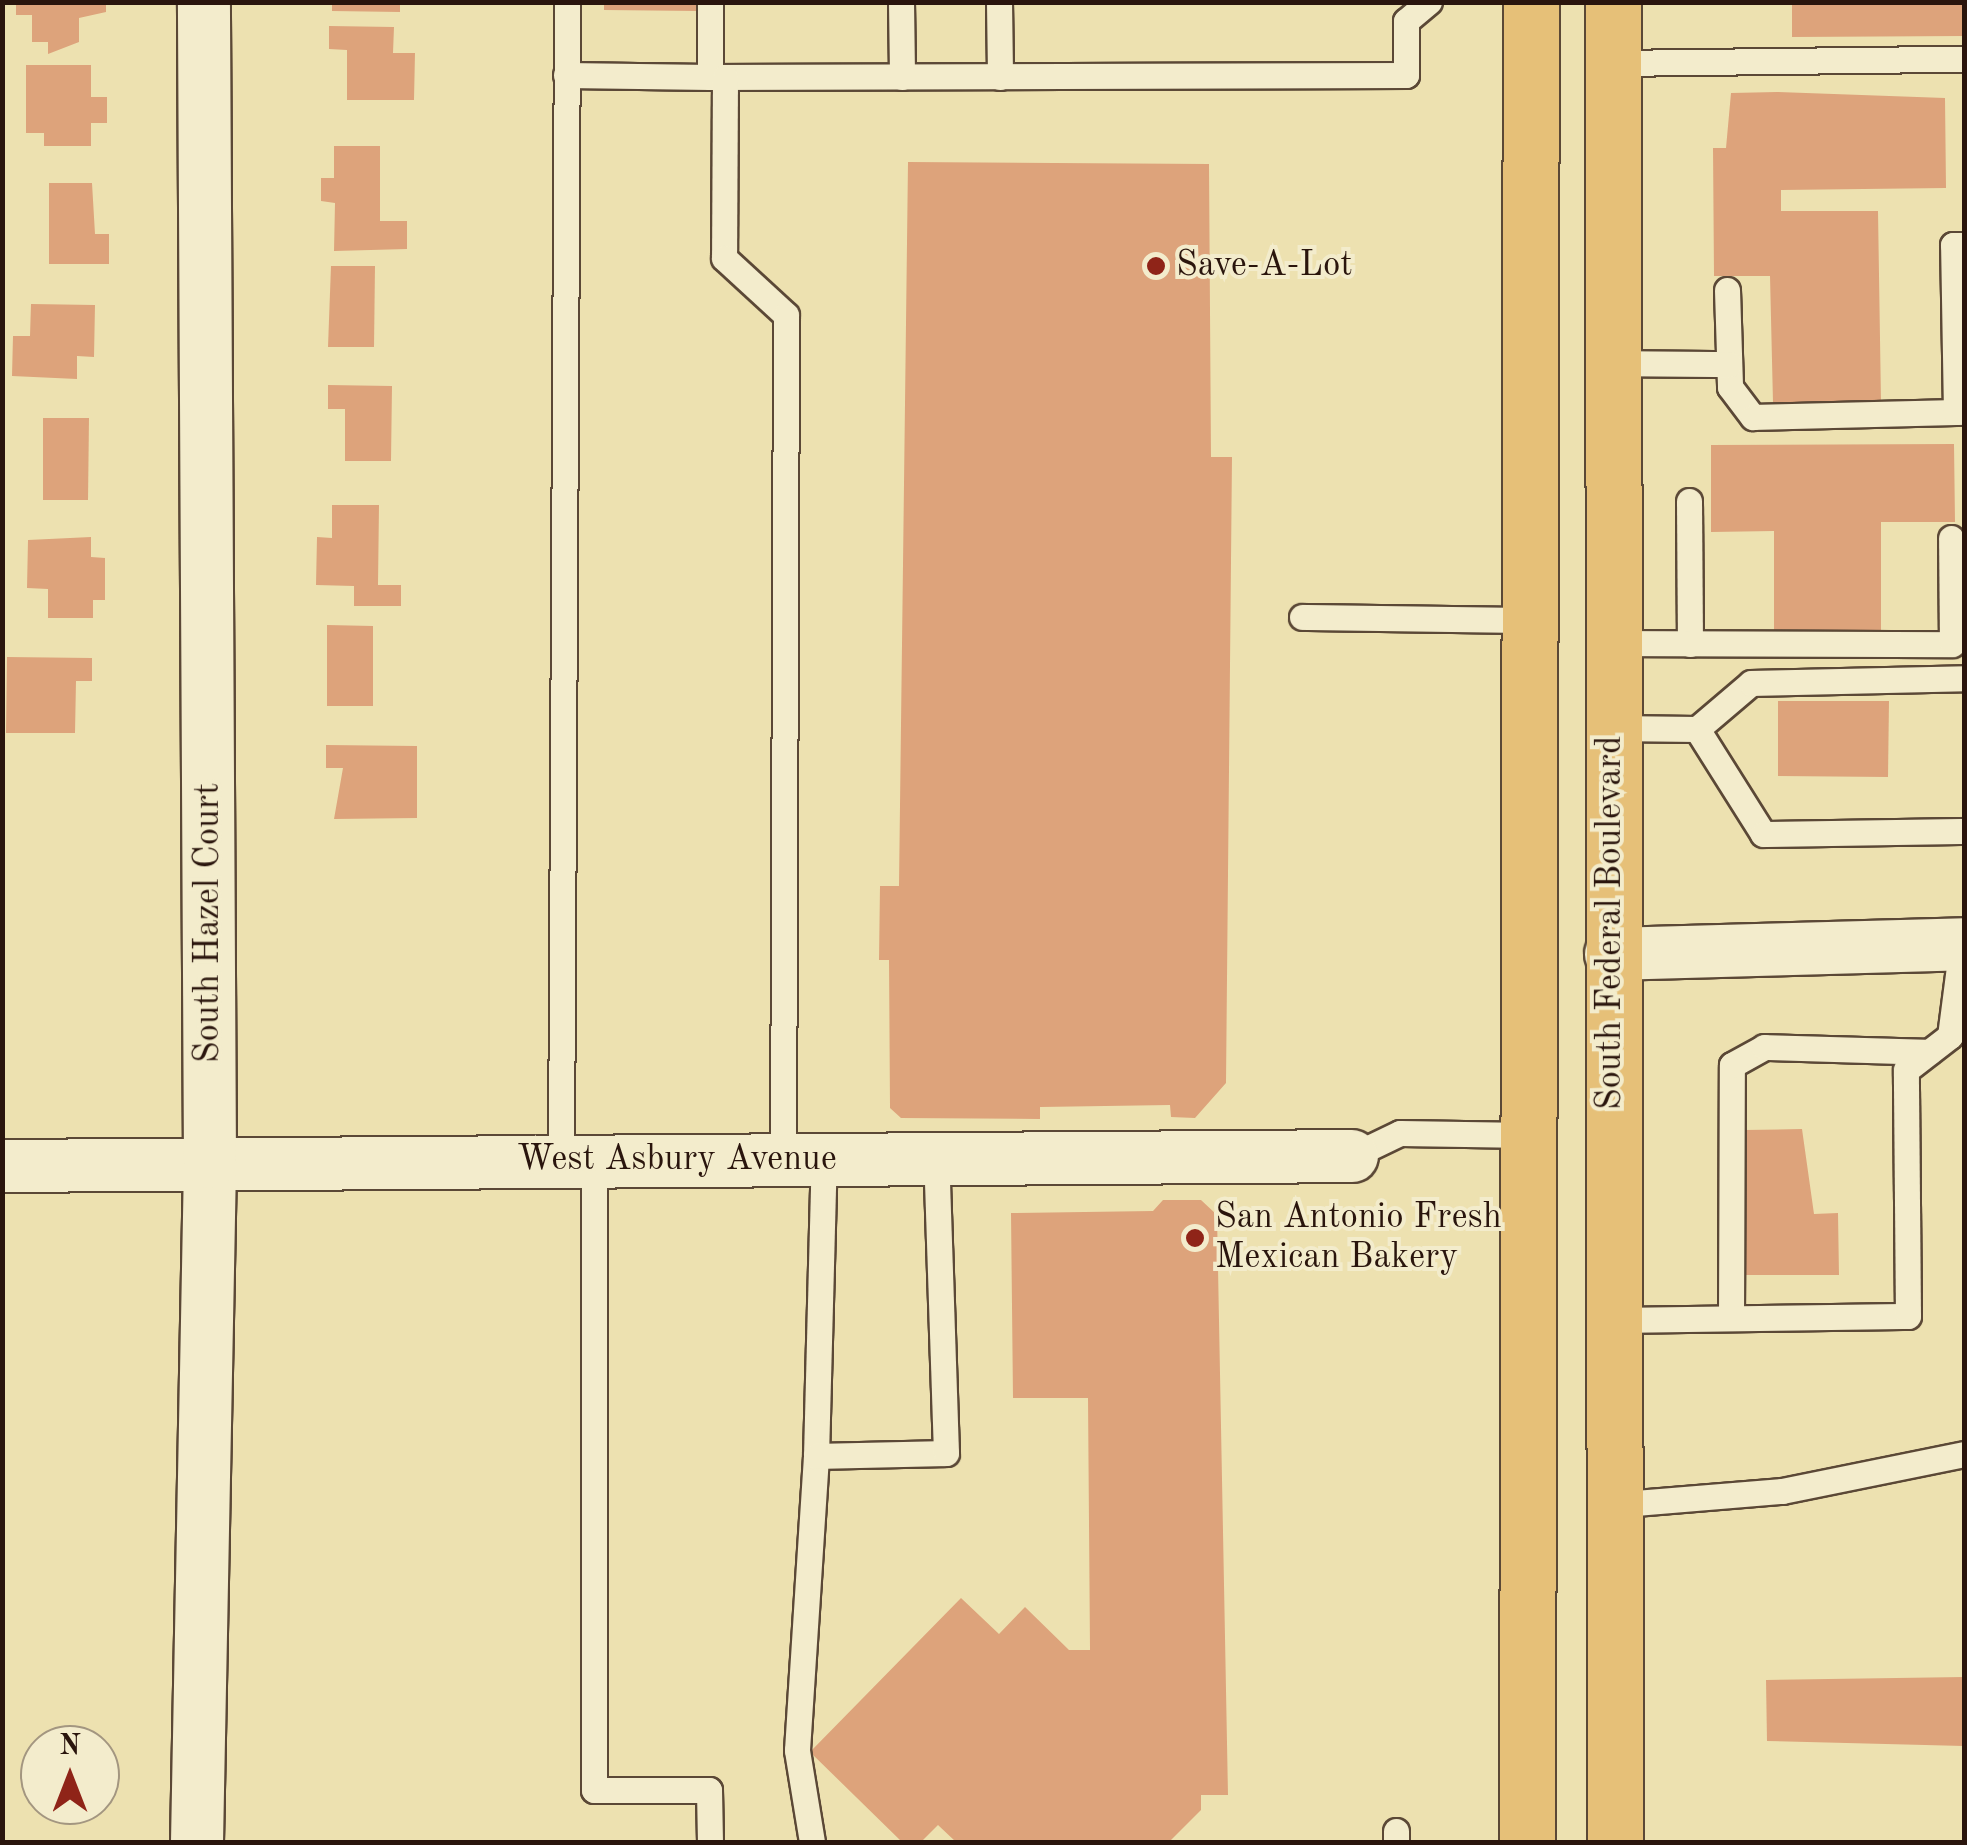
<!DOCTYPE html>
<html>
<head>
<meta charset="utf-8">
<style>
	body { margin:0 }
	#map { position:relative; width:1967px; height:1845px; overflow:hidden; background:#ede1b0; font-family:"Old Standard TT",serif }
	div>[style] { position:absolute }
	.building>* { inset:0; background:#dda37b }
	.roads { filter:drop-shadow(2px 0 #5b4836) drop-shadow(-2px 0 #5b4836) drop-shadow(0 2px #5b4836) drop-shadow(0 -2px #5b4836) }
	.service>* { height:25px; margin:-12.5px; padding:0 12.5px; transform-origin:12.5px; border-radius:12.5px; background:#f3eccc }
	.minor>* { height:52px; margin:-26px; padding:0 26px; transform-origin:26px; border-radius:26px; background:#f3eccc }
	.primary>* { height:55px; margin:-27.5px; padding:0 27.5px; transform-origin:27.5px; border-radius:27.5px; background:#e6c078 }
	.dots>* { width:28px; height:28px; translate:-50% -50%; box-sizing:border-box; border:5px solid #f3eccc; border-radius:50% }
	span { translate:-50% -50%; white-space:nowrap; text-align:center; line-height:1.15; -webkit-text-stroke:8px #f3eccc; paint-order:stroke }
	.poi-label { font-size:35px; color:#2a150d }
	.left { translate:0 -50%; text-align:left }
	.street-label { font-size:35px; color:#2a150d }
	.frame { position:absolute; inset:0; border:5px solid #2a150d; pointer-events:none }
	.north { position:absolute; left:20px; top:1725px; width:100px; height:100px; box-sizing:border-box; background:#f3eccc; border:2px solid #a39680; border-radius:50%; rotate:0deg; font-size:28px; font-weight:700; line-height:40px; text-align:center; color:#2a150d }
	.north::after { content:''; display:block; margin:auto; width:35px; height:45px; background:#8f2418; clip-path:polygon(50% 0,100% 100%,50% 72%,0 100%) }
</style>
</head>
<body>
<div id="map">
	<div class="building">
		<i style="clip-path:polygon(16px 2px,106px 2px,106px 12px,79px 18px,79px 42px,48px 54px,48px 42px,32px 42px,32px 15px,16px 15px)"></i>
		<i style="clip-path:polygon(332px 2px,400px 2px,400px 12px,332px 11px)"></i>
		<i style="clip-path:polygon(604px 2px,696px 2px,696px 11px,604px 10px)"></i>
		<i style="clip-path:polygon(1792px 2px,1964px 2px,1964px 36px,1792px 37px)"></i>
		<i style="clip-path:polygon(329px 26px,394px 27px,393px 53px,415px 53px,414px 100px,347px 100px,347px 50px,329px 49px)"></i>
		<i style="clip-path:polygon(26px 65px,91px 65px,91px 97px,107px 97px,107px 123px,91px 123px,91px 146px,44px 146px,44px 133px,26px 133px)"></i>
		<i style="clip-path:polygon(1777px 92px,1945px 98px,1946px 188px,1781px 190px,1781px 211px,1878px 211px,1881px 402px,1773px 403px,1770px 276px,1714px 276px,1713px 148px,1726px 148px,1731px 93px)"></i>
		<i style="clip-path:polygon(334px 146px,380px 146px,380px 221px,407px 221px,407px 249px,334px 251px,335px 203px,321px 201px,321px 178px,334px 178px)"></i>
		<i style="clip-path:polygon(908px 162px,1209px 164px,1211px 457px,1232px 457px,1226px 1083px,1195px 1118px,1171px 1117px,1170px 1105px,1040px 1107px,1040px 1119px,901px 1118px,890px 1108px,889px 960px,879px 960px,880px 886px,899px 886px)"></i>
		<i style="clip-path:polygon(49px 183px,92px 183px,95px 234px,109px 234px,109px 264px,49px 264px)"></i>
		<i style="clip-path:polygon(331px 266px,375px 266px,374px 347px,328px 347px)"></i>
		<i style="clip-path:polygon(31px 304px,95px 305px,94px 357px,77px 356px,77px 379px,12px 376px,13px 336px,30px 336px)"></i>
		<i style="clip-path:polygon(328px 385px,392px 386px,391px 461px,345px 461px,345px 409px,328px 409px)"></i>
		<i style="clip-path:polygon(43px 418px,89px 418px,88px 500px,43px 500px)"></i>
		<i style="clip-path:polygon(1954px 444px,1955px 522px,1881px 522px,1881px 638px,1774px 639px,1774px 531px,1711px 532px,1711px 445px)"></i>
		<i style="clip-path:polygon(332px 505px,379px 505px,378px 585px,401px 585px,401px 606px,354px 606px,354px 586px,316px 585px,317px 537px,332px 538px)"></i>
		<i style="clip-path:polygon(91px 537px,91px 557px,105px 558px,105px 600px,93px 600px,93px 618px,48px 618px,48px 589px,27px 588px,28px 540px)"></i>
		<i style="clip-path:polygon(327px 625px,373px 626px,373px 706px,327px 706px)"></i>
		<i style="clip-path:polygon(7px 657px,92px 658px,92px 681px,76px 681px,75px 733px,6px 733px)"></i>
		<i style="clip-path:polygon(1778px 701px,1889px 701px,1888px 777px,1778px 776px)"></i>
		<i style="clip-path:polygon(326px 745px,417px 746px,417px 818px,334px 819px,343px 768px,326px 768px)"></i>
		<i style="clip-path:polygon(1802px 1129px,1814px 1214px,1838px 1213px,1839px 1275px,1741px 1275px,1745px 1130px)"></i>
		<i style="clip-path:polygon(1163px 1200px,1201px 1200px,1217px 1215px,1228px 1795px,1201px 1795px,1201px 1810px,1169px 1842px,956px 1842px,938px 1825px,921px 1842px,902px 1842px,810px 1752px,961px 1598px,999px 1634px,1025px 1607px,1069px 1650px,1090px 1650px,1088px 1398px,1013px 1398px,1011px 1213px,1153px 1211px)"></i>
		<i style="clip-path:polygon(1964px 1677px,1964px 1746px,1767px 1741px,1766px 1680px)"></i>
	</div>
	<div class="roads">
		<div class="service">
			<i style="left:710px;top:2px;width:75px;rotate:90deg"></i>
			<i style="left:710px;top:77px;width:696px;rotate:-0.16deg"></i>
			<i style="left:1406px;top:75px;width:54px;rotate:-90deg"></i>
			<i style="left:1406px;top:21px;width:30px;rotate:-40deg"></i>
			<i style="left:901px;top:2px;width:75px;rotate:89.2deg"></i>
			<i style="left:999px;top:2px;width:75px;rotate:89.2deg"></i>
			<i style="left:1613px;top:63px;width:351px;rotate:-0.7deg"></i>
			<i style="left:566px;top:75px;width:144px;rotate:0.8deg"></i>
			<i style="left:725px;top:77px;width:181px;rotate:90.3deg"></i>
			<i style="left:724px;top:258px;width:84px;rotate:42.6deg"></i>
			<i style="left:786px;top:315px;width:845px;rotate:90.2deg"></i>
			<i style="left:1727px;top:290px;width:97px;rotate:88.2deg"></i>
			<i style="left:1730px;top:387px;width:38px;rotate:53deg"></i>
			<i style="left:1753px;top:417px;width:211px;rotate:-1.4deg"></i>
			<i style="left:1612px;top:363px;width:117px;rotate:0.5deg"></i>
			<i style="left:1956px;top:412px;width:167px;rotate:-91deg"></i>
			<i style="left:1953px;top:245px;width:11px"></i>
			<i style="left:1689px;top:501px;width:143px;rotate:89.6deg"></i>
			<i style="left:1302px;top:617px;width:227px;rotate:0.8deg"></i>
			<i style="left:1613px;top:643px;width:339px;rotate:0.2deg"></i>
			<i style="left:1952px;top:644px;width:106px;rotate:-90.5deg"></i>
			<i style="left:1613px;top:728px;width:84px;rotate:0.7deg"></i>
			<i style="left:1697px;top:729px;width:124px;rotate:57.8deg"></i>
			<i style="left:1763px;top:834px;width:201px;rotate:-0.9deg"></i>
			<i style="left:1697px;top:729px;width:71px;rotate:-40.4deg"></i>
			<i style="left:1751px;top:683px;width:213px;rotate:-1.3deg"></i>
			<i style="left:1352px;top:1156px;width:53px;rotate:-25.6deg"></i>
			<i style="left:1400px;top:1133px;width:129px;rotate:0.9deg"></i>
			<i style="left:561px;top:1160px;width:1158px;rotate:-89.7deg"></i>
			<i style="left:594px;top:1160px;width:630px;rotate:90deg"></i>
			<i style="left:594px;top:1790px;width:115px"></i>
			<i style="left:709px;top:1790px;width:52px;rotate:88.9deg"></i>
			<i style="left:1731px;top:1318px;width:253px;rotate:-89.8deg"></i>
			<i style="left:1732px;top:1065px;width:37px;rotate:-29deg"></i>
			<i style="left:1764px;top:1047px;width:165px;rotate:1.7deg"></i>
			<i style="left:1610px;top:1320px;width:298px;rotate:-0.8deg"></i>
			<i style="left:1908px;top:1316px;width:246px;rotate:-90.5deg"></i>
			<i style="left:1906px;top:1070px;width:56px;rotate:-37.7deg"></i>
			<i style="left:1950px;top:1036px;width:93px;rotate:-82.6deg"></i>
			<i style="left:816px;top:1456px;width:297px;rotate:-88.5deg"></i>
			<i style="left:1611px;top:1505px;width:172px;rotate:-4.7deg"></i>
			<i style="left:1782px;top:1491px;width:186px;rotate:-11.5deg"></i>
			<i style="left:1396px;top:1831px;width:11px;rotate:90deg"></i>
			<i style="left:812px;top:1842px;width:93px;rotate:-99.3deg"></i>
			<i style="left:797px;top:1750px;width:295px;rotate:-86.3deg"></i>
			<i style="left:816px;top:1456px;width:130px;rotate:-1.3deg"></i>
			<i style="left:946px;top:1453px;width:295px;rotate:-91.9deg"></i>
		</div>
		<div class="minor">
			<i style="left:1611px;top:954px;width:353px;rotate:-1.6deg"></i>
			<i style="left:2px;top:1166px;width:1350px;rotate:-0.42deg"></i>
			<i style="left:197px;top:1842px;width:680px;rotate:-88.9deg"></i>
			<i style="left:210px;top:1162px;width:1160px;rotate:-90.3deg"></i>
		</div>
		<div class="primary">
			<i style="left:1613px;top:2px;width:1840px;rotate:89.94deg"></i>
			<i style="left:1527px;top:1842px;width:1840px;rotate:-89.88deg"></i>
		</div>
	</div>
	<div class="dots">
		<i style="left:1156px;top:266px;background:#8f2418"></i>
		<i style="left:1195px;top:1238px;background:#8f2418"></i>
	</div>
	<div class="poi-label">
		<span class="left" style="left:1176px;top:266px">Save-A-Lot</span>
		<span class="left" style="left:1215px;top:1238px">San Antonio Fresh<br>Mexican Bakery</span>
	</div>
	<div class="street-label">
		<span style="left:209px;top:923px;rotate:-90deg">South Hazel Court</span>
		<span style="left:1611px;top:923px;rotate:-90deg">South Federal Boulevard</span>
		<span style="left:677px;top:1160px">West Asbury Avenue</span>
	</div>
	<div class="frame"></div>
	<div class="north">N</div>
</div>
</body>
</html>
